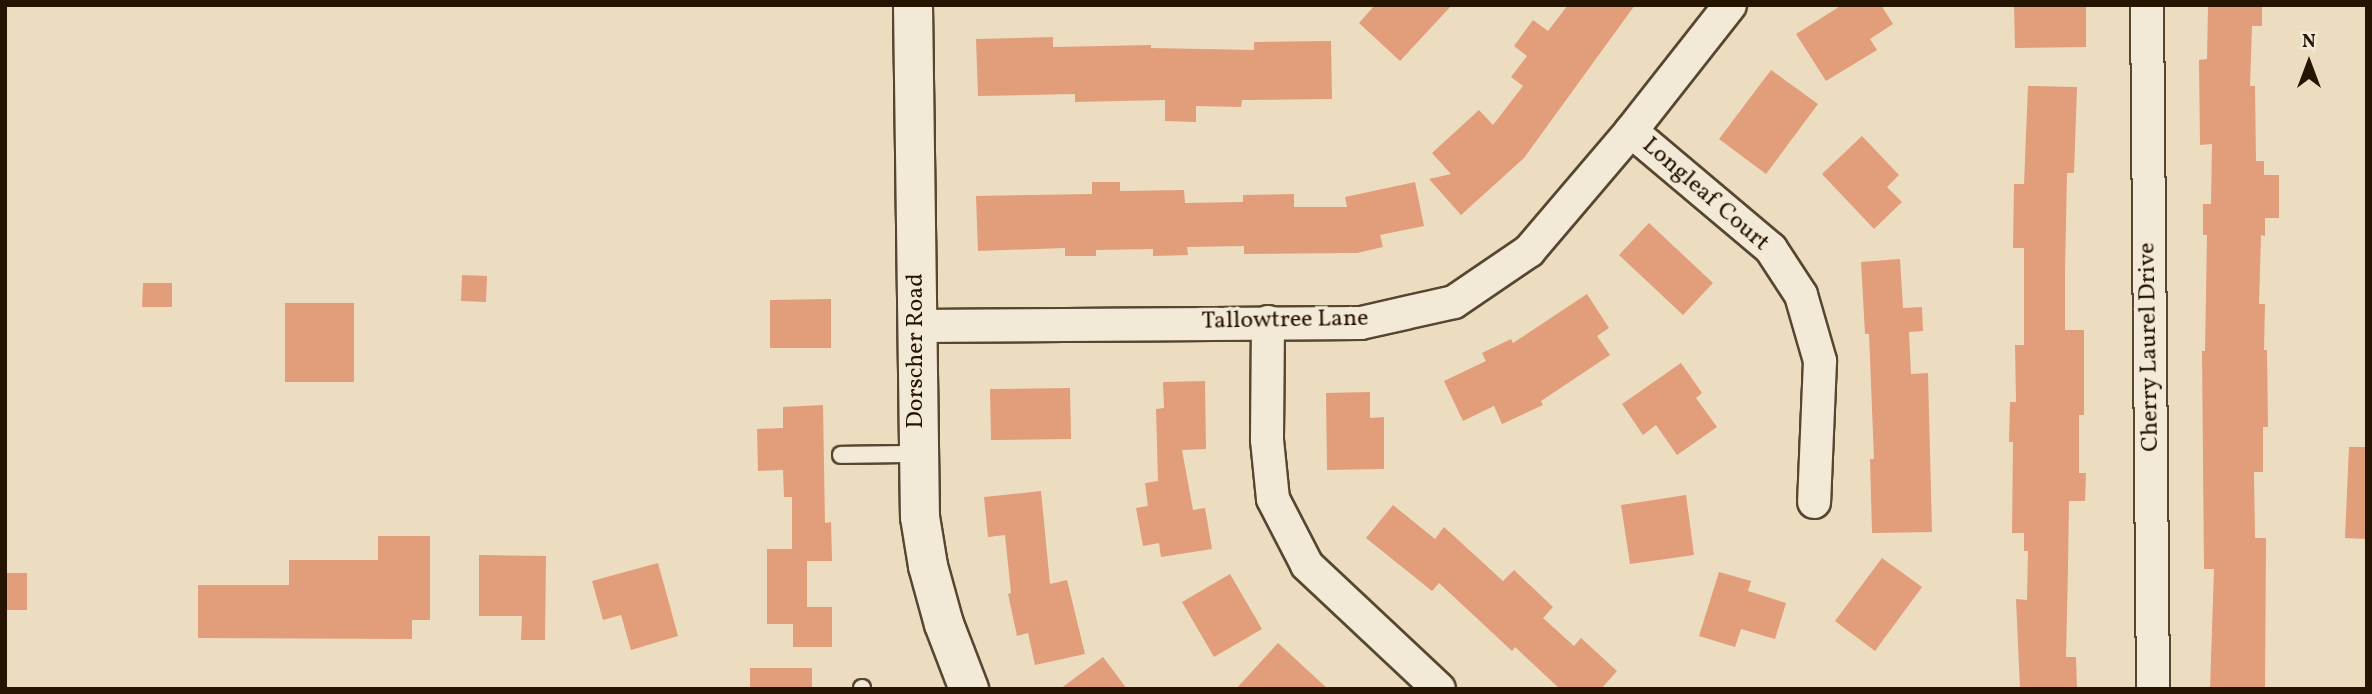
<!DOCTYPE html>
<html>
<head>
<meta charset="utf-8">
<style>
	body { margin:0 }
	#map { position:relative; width:2372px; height:694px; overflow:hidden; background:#ecddc1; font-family:Vollkorn,serif }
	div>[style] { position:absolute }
	.building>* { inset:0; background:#e29d7a }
	.roads { filter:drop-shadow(2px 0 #574630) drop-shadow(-2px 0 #574630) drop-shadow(0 2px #574630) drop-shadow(0 -2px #574630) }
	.lane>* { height:16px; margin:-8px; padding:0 8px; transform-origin:8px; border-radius:8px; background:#f3e9d7 }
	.street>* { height:32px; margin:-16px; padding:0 16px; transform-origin:16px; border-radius:16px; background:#f3e9d7 }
	.secondary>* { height:38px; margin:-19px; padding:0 19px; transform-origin:19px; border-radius:19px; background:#f3e9d7 }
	span { translate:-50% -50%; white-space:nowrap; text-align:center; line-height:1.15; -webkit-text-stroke:7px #f3e9d7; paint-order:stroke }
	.street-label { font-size:24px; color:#251400 }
	.frame { position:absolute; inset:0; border:7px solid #251400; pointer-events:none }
	.north { position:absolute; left:2274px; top:28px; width:70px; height:70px; -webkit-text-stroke:5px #f3e9d7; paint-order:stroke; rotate:0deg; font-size:19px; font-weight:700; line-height:28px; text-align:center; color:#251400 }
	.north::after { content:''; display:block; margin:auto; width:24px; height:32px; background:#251400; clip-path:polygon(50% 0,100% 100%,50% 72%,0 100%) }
</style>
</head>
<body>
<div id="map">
	<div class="building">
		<i style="clip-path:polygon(1375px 5px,1452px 5px,1400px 61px,1359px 23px)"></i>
		<i style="clip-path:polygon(1568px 5px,1635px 5px,1524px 158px,1461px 215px,1429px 179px,1451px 174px,1432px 153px,1479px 110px,1493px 125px,1523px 86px,1511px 77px,1527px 56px,1514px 46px,1533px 20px,1548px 31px)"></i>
		<i style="clip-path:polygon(1842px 5px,1881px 5px,1893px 24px,1870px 39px,1877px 50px,1826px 81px,1796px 34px)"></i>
		<i style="clip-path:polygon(2014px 5px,2086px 5px,2086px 47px,2015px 48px)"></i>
		<i style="clip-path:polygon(2208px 5px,2262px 5px,2262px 26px,2252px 26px,2250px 86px,2255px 86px,2256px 161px,2264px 161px,2264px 175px,2279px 175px,2279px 218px,2265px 218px,2265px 236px,2261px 235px,2259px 304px,2265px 304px,2264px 350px,2267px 350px,2268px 427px,2263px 427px,2263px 472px,2254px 472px,2255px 538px,2266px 538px,2265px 689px,2210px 689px,2214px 569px,2204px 569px,2202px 351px,2205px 351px,2207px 235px,2203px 235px,2203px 204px,2211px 204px,2212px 144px,2200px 145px,2199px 60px,2207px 59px)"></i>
		<i style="clip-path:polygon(1053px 37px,1053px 47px,1151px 45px,1151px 48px,1254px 50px,1254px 42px,1331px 41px,1332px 99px,1242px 100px,1241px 107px,1196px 106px,1196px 122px,1165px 121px,1165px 100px,1075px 102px,1075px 94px,978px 96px,976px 39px)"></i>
		<i style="clip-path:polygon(1771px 70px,1818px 104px,1766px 174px,1719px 139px)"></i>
		<i style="clip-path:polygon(2028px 86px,2077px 87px,2074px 173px,2067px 173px,2065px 272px,2065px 330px,2084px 330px,2084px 415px,2079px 415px,2079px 473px,2086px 473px,2085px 501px,2069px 501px,2068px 568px,2066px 657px,2076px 657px,2077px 689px,2020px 689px,2016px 599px,2027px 600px,2028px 551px,2024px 551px,2024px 533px,2012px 533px,2013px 442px,2009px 442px,2010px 402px,2016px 402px,2015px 345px,2024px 345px,2024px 248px,2013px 248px,2014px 184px,2024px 184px)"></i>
		<i style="clip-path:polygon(1862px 136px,1899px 175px,1887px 187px,1902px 202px,1874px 229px,1822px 174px)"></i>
		<i style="clip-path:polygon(1092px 182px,1120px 182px,1120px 191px,1184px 190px,1185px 203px,1243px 202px,1243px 195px,1294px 194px,1294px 207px,1347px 207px,1345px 197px,1415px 182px,1424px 226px,1380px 235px,1383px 247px,1357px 253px,1244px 254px,1244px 246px,1187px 247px,1188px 255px,1153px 256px,1153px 249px,1096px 250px,1096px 256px,1065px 256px,1065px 248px,978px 251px,976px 196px,1092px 194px)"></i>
		<i style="clip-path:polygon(1649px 223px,1713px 283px,1683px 315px,1619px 255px)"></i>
		<i style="clip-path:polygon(1900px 259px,1903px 308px,1922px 307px,1923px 331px,1909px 332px,1911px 374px,1928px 373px,1932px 532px,1872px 533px,1870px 459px,1874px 459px,1869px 334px,1865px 334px,1861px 262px)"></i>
		<i style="clip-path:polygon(462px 275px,487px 276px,486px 302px,461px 301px)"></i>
		<i style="clip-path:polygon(143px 283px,172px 283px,172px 307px,142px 307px)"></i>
		<i style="clip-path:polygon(1587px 294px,1609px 328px,1597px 336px,1610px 355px,1541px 401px,1543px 405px,1502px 424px,1494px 406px,1463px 421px,1444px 381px,1486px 361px,1482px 353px,1511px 339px,1513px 343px)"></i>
		<i style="clip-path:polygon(831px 299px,831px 348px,770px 348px,770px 300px)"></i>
		<i style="clip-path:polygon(285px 303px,354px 303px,354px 382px,285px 382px)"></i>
		<i style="clip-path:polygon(1681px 363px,1702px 393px,1696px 398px,1717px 427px,1677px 455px,1656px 425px,1643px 435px,1622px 404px)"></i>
		<i style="clip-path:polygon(1205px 381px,1206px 449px,1182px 450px,1193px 510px,1205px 508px,1212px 549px,1161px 557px,1159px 543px,1143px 546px,1136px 508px,1148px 506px,1145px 483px,1158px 481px,1156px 409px,1164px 408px,1163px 382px)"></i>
		<i style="clip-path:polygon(1070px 388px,1071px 439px,991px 440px,990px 389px)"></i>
		<i style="clip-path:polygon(1370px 392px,1370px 418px,1384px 417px,1384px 469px,1327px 470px,1326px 393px)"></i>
		<i style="clip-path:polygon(823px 405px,825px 523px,831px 522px,832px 561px,807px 561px,807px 607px,832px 607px,832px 647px,793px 647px,793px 624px,767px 624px,767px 549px,792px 549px,792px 497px,784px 497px,783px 470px,758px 471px,757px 429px,783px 428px,783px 407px)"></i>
		<i style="clip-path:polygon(2349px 447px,2367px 447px,2367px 539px,2345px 538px)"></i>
		<i style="clip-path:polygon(1041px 491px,1050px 584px,1067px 580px,1085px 654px,1035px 665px,1028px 633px,1017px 636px,1008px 594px,1011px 593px,1005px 535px,988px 537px,984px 497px)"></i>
		<i style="clip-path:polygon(1686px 495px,1694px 555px,1630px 564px,1621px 505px)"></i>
		<i style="clip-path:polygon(1393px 505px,1435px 539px,1444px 527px,1503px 581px,1514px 570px,1553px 607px,1543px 618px,1574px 646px,1581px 638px,1617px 671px,1601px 689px,1560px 689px,1515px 647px,1512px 651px,1439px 583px,1432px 591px,1366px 538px)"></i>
		<i style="clip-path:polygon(378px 536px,430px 536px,430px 620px,412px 620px,412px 639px,198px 638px,198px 585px,289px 585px,289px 560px,378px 560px)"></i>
		<i style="clip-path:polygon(479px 555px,546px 556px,545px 640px,521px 640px,522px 616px,479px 616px)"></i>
		<i style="clip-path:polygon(1882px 558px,1922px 587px,1875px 651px,1835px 621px)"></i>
		<i style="clip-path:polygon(658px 563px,678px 636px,631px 650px,621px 615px,603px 620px,592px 581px)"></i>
		<i style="clip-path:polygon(1719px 572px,1751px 581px,1748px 591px,1786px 603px,1775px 639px,1741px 629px,1735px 647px,1699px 636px)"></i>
		<i style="clip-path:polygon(5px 573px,27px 573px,27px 610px,5px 610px)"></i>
		<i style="clip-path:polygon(1230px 574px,1262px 629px,1214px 657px,1182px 602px)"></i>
		<i style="clip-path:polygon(1278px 643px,1328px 689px,1236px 689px)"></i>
		<i style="clip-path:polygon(1103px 657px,1127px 689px,1060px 689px)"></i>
		<i style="clip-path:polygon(750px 668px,812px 668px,812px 689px,750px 689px)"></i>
	</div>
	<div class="roads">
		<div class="lane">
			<i style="left:841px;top:455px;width:76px;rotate:-0.8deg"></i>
			<i style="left:862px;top:688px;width:1px;rotate:90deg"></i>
		</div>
		<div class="street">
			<i style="left:2147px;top:5px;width:684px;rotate:89.5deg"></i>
			<i style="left:1631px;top:131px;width:183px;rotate:40.1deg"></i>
			<i style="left:1771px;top:249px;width:55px;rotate:56.9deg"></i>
			<i style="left:1801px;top:295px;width:69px;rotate:73.9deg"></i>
			<i style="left:1820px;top:361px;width:141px;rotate:92.4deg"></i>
			<i style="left:1268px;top:322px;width:118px;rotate:90.5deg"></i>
			<i style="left:1267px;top:440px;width:59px;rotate:84.2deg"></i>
			<i style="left:1273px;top:499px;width:74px;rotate:62.7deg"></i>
			<i style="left:1307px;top:565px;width:181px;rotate:43.2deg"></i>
			<i style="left:917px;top:326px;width:444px;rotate:-0.4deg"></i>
			<i style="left:1361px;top:323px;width:95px;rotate:-12.7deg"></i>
			<i style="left:1454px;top:302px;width:91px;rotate:-34.2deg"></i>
			<i style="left:1529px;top:251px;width:157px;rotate:-49.6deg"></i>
			<i style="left:1631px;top:131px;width:160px;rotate:-51.8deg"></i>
		</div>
		<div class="secondary">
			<i style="left:913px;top:5px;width:512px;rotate:89.22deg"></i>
			<i style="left:920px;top:517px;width:50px;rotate:80.7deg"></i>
			<i style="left:928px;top:566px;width:60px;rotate:74.6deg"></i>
			<i style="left:944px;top:624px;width:70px;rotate:69deg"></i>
		</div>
	</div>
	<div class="street-label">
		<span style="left:1705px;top:195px;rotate:41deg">Longleaf Court</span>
		<span style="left:1285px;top:321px;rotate:-1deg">Tallowtree Lane</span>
		<span style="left:2150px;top:347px;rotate:-91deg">Cherry Laurel Drive</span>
		<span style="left:917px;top:351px;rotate:-90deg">Dorscher Road</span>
	</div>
	<div class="frame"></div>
	<div class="north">N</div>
</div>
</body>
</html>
